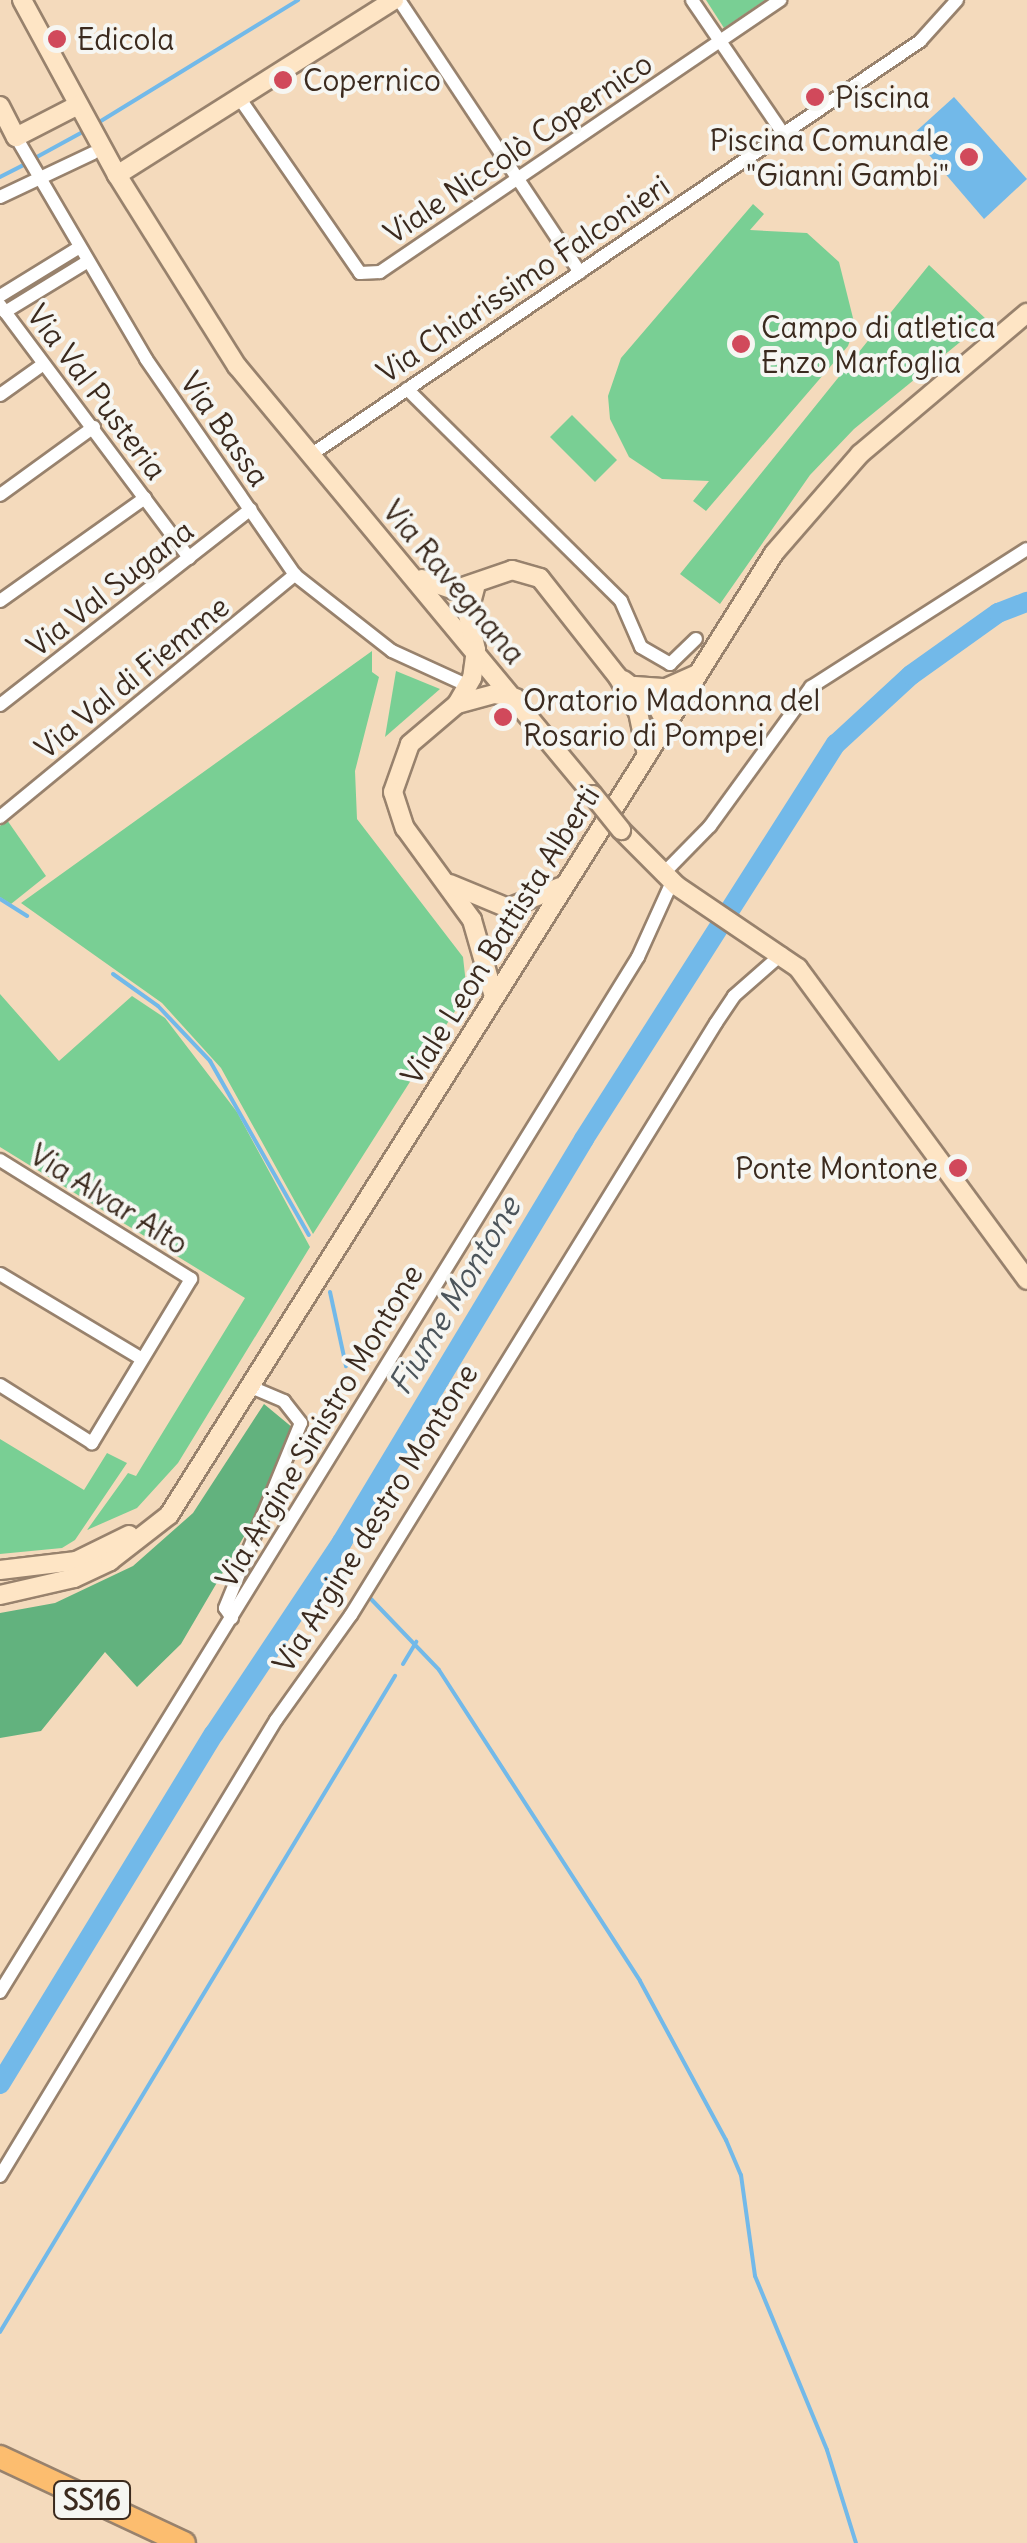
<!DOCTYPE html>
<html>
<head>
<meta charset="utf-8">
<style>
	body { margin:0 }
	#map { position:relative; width:1027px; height:2543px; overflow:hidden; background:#f4dabc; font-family:Delius,sans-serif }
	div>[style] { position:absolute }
	.green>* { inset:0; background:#79cf94 }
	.forest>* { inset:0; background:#62b27e }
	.water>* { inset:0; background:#72b9e9 }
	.stream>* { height:4px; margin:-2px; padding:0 2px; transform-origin:2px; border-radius:2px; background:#72b9e9 }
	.river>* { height:20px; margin:-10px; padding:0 10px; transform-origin:10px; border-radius:10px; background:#72b9e9 }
	.roads { filter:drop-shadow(2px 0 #98826d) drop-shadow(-2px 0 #98826d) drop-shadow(0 2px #98826d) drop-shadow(0 -2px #98826d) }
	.street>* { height:12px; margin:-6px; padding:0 6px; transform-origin:6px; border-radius:6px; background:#fff }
	.secondary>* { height:18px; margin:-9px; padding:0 9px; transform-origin:9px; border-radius:9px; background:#fee5c5 }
	.highway>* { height:22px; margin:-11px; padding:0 11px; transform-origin:11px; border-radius:11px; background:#fcbd6f }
	.bridges { filter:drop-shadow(2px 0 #98826d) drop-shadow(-2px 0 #98826d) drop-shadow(0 2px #98826d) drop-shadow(0 -2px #98826d) }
	.secondary-bridge>* { height:18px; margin:-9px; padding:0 9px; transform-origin:9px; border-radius:9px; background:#fee5c5 }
	.dots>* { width:28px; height:28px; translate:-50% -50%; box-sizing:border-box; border:5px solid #f6f6f2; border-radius:50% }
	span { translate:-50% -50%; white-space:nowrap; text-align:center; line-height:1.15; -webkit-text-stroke:8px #f6f6f2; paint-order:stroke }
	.shield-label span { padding:2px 8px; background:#f6f6f2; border:2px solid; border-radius:8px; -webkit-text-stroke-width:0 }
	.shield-label { font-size:28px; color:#3b2a1e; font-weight:700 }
	.poi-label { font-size:30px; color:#3b2a1e }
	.left { translate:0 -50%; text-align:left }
	.right { translate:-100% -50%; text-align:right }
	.street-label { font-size:30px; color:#3b2a1e }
	.water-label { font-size:32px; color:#4c555b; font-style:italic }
</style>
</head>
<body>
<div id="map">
	<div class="green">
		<i style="clip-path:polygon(706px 0,765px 0,724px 28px)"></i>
		<i style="clip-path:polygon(753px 204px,764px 214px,750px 230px,807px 233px,839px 262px,855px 326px,848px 346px,706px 511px,693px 501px,709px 481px,662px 479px,629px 457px,610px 419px,608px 396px,621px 358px)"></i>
		<i style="clip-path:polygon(929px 265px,987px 320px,854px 429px,810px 475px,720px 604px,680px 574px)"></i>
		<i style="clip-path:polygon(572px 415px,617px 460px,595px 482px,550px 437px)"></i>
		<i style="clip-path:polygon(372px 651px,372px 672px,379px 677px,355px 771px,357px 819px,463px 957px,466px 984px,464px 997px,313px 1234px,221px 1068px,162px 1003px,21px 903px)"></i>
		<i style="clip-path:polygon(396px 671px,440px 689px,385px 737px)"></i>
		<i style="clip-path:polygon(7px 820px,46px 876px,11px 904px,0 897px,0 826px)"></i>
		<i style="clip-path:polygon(0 994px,59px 1061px,132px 996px,165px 1018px,237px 1112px,310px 1247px,178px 1463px,137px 1508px,87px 1530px,128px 1473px,136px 1476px,245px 1298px,0 1147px)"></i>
		<i style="clip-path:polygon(0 1439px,84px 1490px,107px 1453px,127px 1463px,75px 1540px,62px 1548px,0 1554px)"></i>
	</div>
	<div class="forest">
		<i style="clip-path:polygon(264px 1404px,293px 1428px,253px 1521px,181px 1644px,137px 1687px,105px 1652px,41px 1731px,0 1738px,0 1613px,55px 1603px,133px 1566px,193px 1513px)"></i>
	</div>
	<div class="water">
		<i style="clip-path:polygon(954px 97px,1027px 179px,984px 219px,912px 135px)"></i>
	</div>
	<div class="stream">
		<i style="left:96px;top:124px;width:237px;rotate:-31.5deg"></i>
		<i style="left:35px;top:158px;width:60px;rotate:-28.7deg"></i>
		<i style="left:0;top:177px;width:30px;rotate:-27deg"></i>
		<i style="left:0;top:899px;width:32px;rotate:32deg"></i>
		<i style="left:113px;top:974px;width:55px;rotate:35.4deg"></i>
		<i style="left:158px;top:1006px;width:76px;rotate:46.6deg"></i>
		<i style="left:210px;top:1061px;width:200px;rotate:60.4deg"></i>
		<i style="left:330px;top:1292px;width:76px;rotate:77.8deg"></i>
		<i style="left:326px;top:1565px;width:22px;rotate:34deg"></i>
		<i style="left:371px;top:1599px;width:98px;rotate:46.2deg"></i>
		<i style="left:439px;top:1670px;width:370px;rotate:57.1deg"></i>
		<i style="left:640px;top:1981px;width:181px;rotate:61.6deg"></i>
		<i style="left:726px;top:2140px;width:38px;rotate:67deg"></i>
		<i style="left:741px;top:2175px;width:102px;rotate:82.1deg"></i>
		<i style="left:755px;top:2276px;width:188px;rotate:67.5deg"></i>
		<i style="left:827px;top:2450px;width:97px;rotate:72.7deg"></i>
		<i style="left:403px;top:1664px;width:26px;rotate:-59deg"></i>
		<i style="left:0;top:2332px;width:766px;rotate:-58.95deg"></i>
	</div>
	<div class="river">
		<i style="left:0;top:2084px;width:410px;rotate:-58.6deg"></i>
		<i style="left:214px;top:1734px;width:231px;rotate:-56.3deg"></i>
		<i style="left:342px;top:1542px;width:470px;rotate:-59deg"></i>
		<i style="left:584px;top:1139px;width:469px;rotate:-57.5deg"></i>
		<i style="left:836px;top:744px;width:102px;rotate:-42.6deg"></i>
		<i style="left:911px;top:675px;width:107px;rotate:-35.5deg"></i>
		<i style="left:998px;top:613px;width:31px;rotate:-21deg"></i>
	</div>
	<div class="roads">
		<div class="street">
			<i style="left:399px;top:0;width:327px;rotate:56.4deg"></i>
			<i style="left:692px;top:0;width:160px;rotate:55.7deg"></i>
			<i style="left:238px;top:96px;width:215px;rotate:55.4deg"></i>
			<i style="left:360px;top:273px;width:20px;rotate:-3deg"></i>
			<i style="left:380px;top:272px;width:484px;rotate:-34.2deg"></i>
			<i style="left:16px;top:137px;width:257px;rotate:59.6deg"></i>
			<i style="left:146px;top:359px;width:262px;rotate:55.4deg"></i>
			<i style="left:295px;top:575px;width:123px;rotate:38.1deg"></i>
			<i style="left:392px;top:651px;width:77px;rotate:24.6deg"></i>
			<i style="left:0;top:197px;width:103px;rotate:-25.3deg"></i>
			<i style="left:0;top:296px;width:92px;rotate:-31.6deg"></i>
			<i style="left:0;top:305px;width:316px;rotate:53.2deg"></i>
			<i style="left:5px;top:312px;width:96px;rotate:-31.4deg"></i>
			<i style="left:407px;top:389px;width:301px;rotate:44.7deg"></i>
			<i style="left:621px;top:601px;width:50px;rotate:66.5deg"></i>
			<i style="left:641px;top:647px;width:34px;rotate:30deg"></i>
			<i style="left:670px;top:664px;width:36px;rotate:-44deg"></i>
			<i style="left:0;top:395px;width:52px;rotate:-35.5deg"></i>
			<i style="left:309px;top:456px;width:739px;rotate:-34.18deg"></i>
			<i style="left:920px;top:41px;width:55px;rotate:-47.9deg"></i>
			<i style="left:0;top:495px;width:116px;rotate:-35.9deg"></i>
			<i style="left:0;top:601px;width:178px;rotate:-35.4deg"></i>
			<i style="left:0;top:705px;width:318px;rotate:-38deg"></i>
			<i style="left:0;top:817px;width:382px;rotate:-39.4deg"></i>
			<i style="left:663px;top:874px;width:67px;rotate:-45.6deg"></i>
			<i style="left:710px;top:826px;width:172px;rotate:-54deg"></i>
			<i style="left:811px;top:687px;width:256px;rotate:-32.6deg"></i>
			<i style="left:0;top:1160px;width:225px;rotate:31.9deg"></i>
			<i style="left:191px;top:1279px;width:192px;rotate:121.1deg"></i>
			<i style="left:92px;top:1443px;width:109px;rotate:-147.8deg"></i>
			<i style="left:0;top:1274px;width:165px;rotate:30.9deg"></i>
			<i style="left:232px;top:1618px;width:12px;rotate:-125deg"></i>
			<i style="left:225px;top:1608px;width:200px;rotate:-67.7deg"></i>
			<i style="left:301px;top:1423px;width:28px;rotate:-128deg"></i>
			<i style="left:284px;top:1401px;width:36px;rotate:-157deg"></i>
			<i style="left:0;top:1992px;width:1216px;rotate:-58.35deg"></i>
			<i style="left:638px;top:957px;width:82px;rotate:-65.6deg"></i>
			<i style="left:0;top:2176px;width:533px;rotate:-58.82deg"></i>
			<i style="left:276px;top:1720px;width:129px;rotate:-54.5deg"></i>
			<i style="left:351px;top:1615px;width:695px;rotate:-58.34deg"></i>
			<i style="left:716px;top:1023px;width:32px;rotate:-56deg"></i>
			<i style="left:734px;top:996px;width:64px;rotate:-41.2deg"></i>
		</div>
		<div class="secondary">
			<i style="left:22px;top:0;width:199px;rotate:61.5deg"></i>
			<i style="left:117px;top:175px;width:226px;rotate:57.9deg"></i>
			<i style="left:237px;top:366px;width:557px;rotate:50.31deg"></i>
			<i style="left:0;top:106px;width:35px;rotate:63deg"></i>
			<i style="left:16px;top:137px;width:70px;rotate:-27.3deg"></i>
			<i style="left:117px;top:175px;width:328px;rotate:-32.3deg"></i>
			<i style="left:422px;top:579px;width:34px;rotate:19deg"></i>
			<i style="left:454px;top:590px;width:61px;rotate:-19deg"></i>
			<i style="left:512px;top:570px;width:29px;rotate:16deg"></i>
			<i style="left:540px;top:578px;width:126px;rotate:51.8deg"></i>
			<i style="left:618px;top:677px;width:40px;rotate:60.3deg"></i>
			<i style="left:638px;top:712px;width:44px;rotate:78.2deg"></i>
			<i style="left:475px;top:588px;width:28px;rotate:105deg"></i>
			<i style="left:468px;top:615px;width:36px;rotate:77deg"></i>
			<i style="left:476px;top:650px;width:28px;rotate:98deg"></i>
			<i style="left:472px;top:678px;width:30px;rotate:120deg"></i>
			<i style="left:457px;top:704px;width:62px;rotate:139.6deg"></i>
			<i style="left:410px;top:744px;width:51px;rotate:109.5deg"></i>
			<i style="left:393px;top:792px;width:38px;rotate:72deg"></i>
			<i style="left:405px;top:828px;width:114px;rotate:53.9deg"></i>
			<i style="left:472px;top:920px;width:76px;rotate:74deg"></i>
			<i style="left:623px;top:680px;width:43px;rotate:37.4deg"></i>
			<i style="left:657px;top:706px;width:19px;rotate:62deg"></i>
			<i style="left:635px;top:686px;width:31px;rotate:4deg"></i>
			<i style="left:666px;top:688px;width:32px;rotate:-24deg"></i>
			<i style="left:457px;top:704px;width:38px;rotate:-15deg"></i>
			<i style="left:494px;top:694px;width:22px;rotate:10deg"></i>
			<i style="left:621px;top:830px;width:79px;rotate:45deg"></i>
			<i style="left:677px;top:886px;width:146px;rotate:34.1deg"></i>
			<i style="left:798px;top:968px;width:387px;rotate:53.7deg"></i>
			<i style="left:450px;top:884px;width:63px;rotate:22.5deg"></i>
			<i style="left:508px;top:908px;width:56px;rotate:-22deg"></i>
			<i style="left:0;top:1570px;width:77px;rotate:-6.8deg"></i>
			<i style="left:76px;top:1561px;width:59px;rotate:-26.1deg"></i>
			<i style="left:0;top:1595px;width:76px;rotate:-12.9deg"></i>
			<i style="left:74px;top:1578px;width:40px;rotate:-25deg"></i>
			<i style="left:110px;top:1561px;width:75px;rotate:-37.9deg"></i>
			<i style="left:169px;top:1515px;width:1136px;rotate:-57.83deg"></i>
			<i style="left:774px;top:553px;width:131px;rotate:-49deg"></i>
			<i style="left:860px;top:454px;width:219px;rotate:-40.2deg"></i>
		</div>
		<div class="highway">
			<i style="left:0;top:2457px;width:203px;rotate:25.1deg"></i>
		</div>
	</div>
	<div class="bridges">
		<div class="secondary-bridge">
			<i style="left:593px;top:795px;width:45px;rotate:51.3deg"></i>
		</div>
	</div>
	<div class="dots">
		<i style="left:57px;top:39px;background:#d1495b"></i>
		<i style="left:283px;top:80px;background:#d1495b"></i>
		<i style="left:815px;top:97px;background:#d1495b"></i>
		<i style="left:969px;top:157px;background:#d1495b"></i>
		<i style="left:741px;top:344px;background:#d1495b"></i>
		<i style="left:503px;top:717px;background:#d1495b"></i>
		<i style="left:958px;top:1168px;background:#d1495b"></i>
	</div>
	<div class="shield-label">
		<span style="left:92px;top:2500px">SS16</span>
	</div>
	<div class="poi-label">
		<span class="left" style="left:77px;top:39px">Edicola</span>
		<span class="left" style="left:303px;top:80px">Copernico</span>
		<span class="left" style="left:835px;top:97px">Piscina</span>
		<span class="right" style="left:949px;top:157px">Piscina Comunale<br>"Gianni Gambi"</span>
		<span class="left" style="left:761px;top:344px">Campo di atletica<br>Enzo Marfoglia</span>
		<span class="left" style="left:523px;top:717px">Oratorio Madonna del<br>Rosario di Pompei</span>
		<span class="right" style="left:938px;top:1168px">Ponte Montone</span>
	</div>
	<div class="street-label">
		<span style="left:518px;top:148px;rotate:-34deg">Viale Niccolò Copernico</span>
		<span style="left:523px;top:279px;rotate:-34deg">Via Chiarissimo Falconieri</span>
		<span style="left:97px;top:392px;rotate:53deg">Via Val Pusteria</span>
		<span style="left:225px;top:429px;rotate:55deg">Via Bassa</span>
		<span style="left:454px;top:582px;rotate:50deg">Via Ravegnana</span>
		<span style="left:110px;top:588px;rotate:-38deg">Via Val Sugana</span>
		<span style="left:132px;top:677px;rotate:-39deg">Via Val di Fiemme</span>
		<span style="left:500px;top:935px;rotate:-58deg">Viale Leon Battista Alberti</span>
		<span style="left:109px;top:1199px;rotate:32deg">Via Alvar Alto</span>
		<span style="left:319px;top:1426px;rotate:-59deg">Via Argine Sinistro Montone</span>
		<span style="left:375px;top:1518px;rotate:-58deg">Via Argine destro Montone</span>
	</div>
	<div class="water-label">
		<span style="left:455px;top:1296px;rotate:-59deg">Fiume Montone</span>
	</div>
</div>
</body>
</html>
